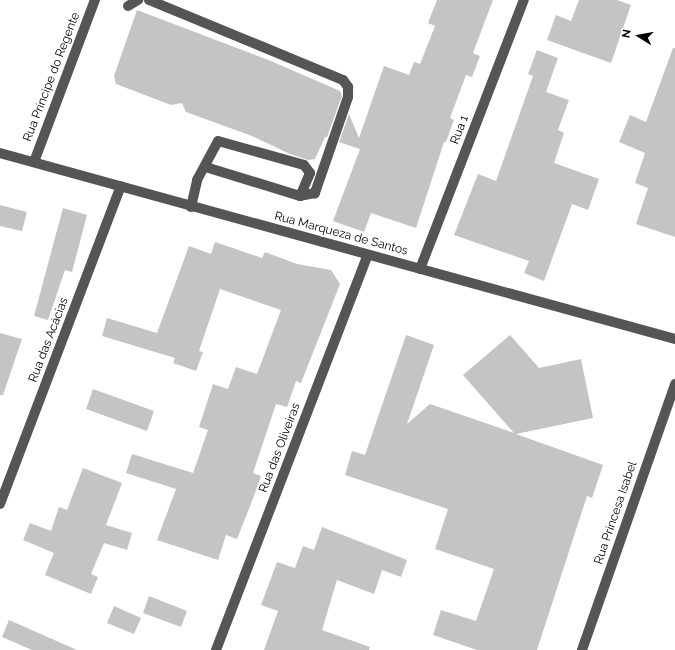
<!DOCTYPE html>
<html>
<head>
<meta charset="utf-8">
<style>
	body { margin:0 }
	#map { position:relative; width:675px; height:650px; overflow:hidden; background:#fff; font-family:Raleway,sans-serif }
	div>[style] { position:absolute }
	.building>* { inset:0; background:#c4c4c4 }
	.minor>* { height:10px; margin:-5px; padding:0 5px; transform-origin:5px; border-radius:5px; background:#555 }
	span { translate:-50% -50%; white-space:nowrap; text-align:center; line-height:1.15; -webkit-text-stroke:3.5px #fff; paint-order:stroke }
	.street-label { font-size:12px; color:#000 }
	.north { position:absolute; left:619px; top:16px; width:40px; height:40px; -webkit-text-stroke:3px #fff; paint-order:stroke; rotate:281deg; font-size:11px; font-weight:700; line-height:16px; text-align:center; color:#000 }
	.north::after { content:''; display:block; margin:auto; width:14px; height:18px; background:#000; clip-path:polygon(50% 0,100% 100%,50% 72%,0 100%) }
</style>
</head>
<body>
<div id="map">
	<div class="building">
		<i style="clip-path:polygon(437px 0,493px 0,473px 53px,480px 56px,472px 77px,466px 75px,450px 118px,454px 120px,446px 142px,444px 142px,416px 228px,371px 213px,364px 232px,333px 221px,360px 149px,339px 142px,349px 114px,359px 138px,384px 66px,409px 75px,414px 62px,420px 64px,435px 26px,428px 23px)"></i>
		<i style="clip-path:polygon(579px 0,617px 0,631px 5px,611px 63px,547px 40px,556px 15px,571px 21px)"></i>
		<i style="clip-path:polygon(137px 10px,271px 61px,340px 91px,342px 96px,327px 137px,325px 137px,315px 159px,308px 160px,290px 154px,252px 136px,186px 112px,182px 103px,171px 105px,116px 84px,114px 76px)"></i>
		<i style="clip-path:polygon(673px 48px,675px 48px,675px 237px,636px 224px,648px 188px,635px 183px,645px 153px,619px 142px,630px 115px,646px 122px)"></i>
		<i style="clip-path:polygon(537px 50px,558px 58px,546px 92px,569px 100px,558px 130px,564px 133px,554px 163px,599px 179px,588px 210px,572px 204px,544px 281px,524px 273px,529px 261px,454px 235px,478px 174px,496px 181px,533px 76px,528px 74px)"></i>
		<i style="clip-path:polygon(0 205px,27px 212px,22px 231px,0 226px)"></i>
		<i style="clip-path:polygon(63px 208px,87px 215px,72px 272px,65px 270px,48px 320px,34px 316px)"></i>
		<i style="clip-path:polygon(215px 242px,262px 258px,265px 252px,297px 264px,331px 270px,340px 284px,301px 383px,296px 381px,287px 407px,276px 404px,253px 473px,261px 476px,254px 496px,237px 539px,226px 535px,218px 560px,157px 540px,176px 489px,126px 473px,132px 454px,193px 473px,208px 430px,199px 427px,213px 384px,228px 389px,236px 367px,257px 374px,281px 310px,220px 289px,199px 351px,203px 352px,196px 371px,173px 363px,175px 358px,102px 336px,107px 318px,157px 333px,189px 246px,211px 254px)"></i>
		<i style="clip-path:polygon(0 333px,22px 339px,3px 395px,0 395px)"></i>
		<i style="clip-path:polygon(406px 335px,434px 345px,407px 424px,430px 404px,514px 433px,463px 375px,510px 335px,539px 368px,581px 359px,593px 418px,516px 434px,603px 465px,592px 498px,587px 496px,537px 650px,477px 650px,433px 635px,441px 610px,476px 621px,494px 569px,435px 549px,448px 509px,345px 475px,352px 451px,365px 455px)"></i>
		<i style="clip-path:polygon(93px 389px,154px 411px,147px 431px,86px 409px)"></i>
		<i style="clip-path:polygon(83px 468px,122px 483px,106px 525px,132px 533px,127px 550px,104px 543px,91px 574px,98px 577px,91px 594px,45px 575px,54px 553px,23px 540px,30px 523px,51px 531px,59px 507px,67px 510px)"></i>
		<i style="clip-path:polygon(322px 527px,407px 560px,401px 577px,382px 570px,374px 594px,337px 580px,322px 630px,370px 647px,369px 650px,264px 650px,278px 611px,261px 605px,277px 562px,295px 568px,303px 546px,314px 550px)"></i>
		<i style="clip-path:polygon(149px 596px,187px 611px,181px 627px,143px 613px)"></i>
		<i style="clip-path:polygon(114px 606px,141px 618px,134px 634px,107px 623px)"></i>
		<i style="clip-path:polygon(9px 620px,77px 650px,32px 650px,2px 637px)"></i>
	</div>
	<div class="minor">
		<i style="left:149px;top:0;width:210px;rotate:22.4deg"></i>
		<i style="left:343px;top:80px;width:9px;rotate:54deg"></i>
		<i style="left:348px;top:87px;width:10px;rotate:90deg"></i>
		<i style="left:348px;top:97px;width:102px;rotate:109deg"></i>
		<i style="left:315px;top:193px;width:15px;rotate:169deg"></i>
		<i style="left:128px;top:6px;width:12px;rotate:-31deg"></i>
		<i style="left:0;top:153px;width:700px;rotate:15.41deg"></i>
		<i style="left:34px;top:162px;width:173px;rotate:-69.4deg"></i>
		<i style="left:191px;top:207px;width:28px;rotate:-77deg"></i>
		<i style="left:197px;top:180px;width:44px;rotate:-61.7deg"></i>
		<i style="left:218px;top:141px;width:89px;rotate:15.6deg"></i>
		<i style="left:304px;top:165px;width:10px;rotate:53deg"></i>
		<i style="left:310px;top:173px;width:25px;rotate:113deg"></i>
		<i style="left:300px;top:196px;width:98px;rotate:-162.9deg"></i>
		<i style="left:420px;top:269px;width:288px;rotate:-68.9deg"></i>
		<i style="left:0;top:504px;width:340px;rotate:-69.2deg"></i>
		<i style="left:216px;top:650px;width:423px;rotate:-69deg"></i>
		<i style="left:582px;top:650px;width:282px;rotate:-70.7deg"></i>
	</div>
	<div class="street-label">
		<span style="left:52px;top:77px;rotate:-69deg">Rua Príncipe do Regente</span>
		<span style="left:460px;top:130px;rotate:-69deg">Rua 1</span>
		<span style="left:341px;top:234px;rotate:15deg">Rua Marqueza de Santos</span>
		<span style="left:49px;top:340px;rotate:-69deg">Rua das Acácias</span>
		<span style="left:280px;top:448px;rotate:-69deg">Rua das Oliveiras</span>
		<span style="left:616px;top:513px;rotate:-71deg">Rua Princesa Isabel</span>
	</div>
	<div class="north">N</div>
</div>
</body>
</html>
